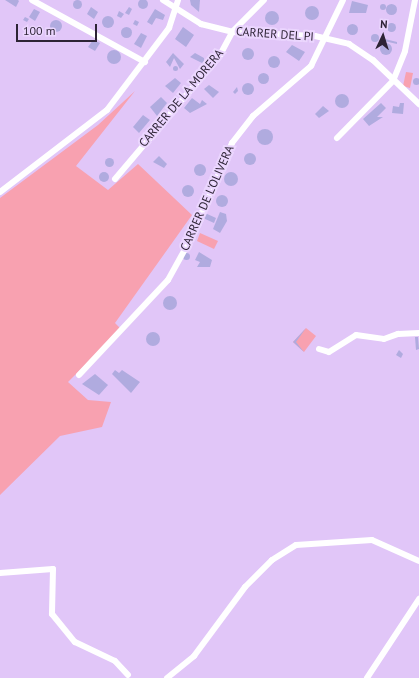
<!DOCTYPE html>
<html>
<head>
<meta charset="utf-8">
<style>
	body { margin:0 }
	#map { position:relative; width:419px; height:678px; overflow:hidden; background:#e1c6f8; font-family:"PT Sans",sans-serif }
	div>[style] { position:absolute }
	.green>* { inset:0; background:#f8a1b0 }
	.building>* { inset:0; background:#b0abdf }
	.round { border-radius:50% }
	.street>* { height:6px; margin:-3px; padding:0 3px; transform-origin:3px; border-radius:3px; background:#fff }
	span { translate:-50% -50%; white-space:nowrap; text-align:center; line-height:1.15; -webkit-text-stroke:4px #ebd6fe; paint-order:stroke }
	.street-label { font-size:12px; color:#2d2335 }
	.north { position:absolute; left:363px; top:16px; width:40px; height:40px; -webkit-text-stroke:3px #ebd6fe; paint-order:stroke; rotate:4deg; font-size:11px; font-weight:700; line-height:16px; text-align:center; color:#2d2335 }
	.north::after { content:''; display:block; margin:auto; width:14px; height:18px; background:#2d2335; clip-path:polygon(50% 0,100% 100%,50% 72%,0 100%) }
	.scale { position:absolute; left:16px; top:24px; width:81px; height:18px; box-sizing:border-box; border:2px solid #2d2335; border-top:0; padding-left:5px; font-size:12px; line-height:14px; white-space:nowrap; color:#2d2335; -webkit-text-stroke:3px #ebd6fe; paint-order:stroke }
</style>
</head>
<body>
<div id="map">
	<div class="green">
		<i style="clip-path:polygon(406px 72px,413px 73px,410px 88px,403px 86px)"></i>
		<i style="clip-path:polygon(135px 91px,76px 166px,108px 190px,138px 164px,192px 215px,115px 323px,121px 329px,68px 382px,88px 400px,111px 402px,102px 427px,60px 436px,0 495px,0 198px,98px 125px)"></i>
		<i style="clip-path:polygon(200px 233px,218px 241px,214px 249px,197px 241px)"></i>
		<i style="clip-path:polygon(306px 328px,316px 336px,304px 352px,293px 342px)"></i>
	</div>
	<div class="building">
		<i class="round" style="left:138px;top:-1px;width:10px;height:10px"></i>
		<i class="round" style="left:72.5px;top:-0.5px;width:9px;height:9px"></i>
		<i style="clip-path:polygon(5px 0,18px 0,19px 1px,16px 7px)"></i>
		<i style="clip-path:polygon(190px 0,200px 0,199px 12px,191px 5px)"></i>
		<i style="clip-path:polygon(352px 1px,368px 5px,366px 13px,349px 13px)"></i>
		<i class="round" style="left:385.5px;top:3.5px;width:11px;height:11px"></i>
		<i class="round" style="left:380px;top:4px;width:6px;height:6px"></i>
		<i class="round" style="left:305px;top:6px;width:14px;height:14px"></i>
		<i style="clip-path:polygon(91px 7px,98px 12px,94px 19px,87px 14px)"></i>
		<i style="clip-path:polygon(129px 7px,132px 9px,129px 15px,125px 13px)"></i>
		<i style="clip-path:polygon(34px 9px,40px 12px,35px 21px,29px 17px)"></i>
		<i style="clip-path:polygon(155px 9px,165px 15px,163px 20px,156px 18px,152px 25px,147px 22px)"></i>
		<i class="round" style="left:265px;top:11px;width:14px;height:14px"></i>
		<i style="clip-path:polygon(119px 11px,124px 14px,121px 18px,117px 16px)"></i>
		<i class="round" style="left:102px;top:16px;width:12px;height:12px"></i>
		<i style="clip-path:polygon(25px 17px,29px 19px,27px 22px,23px 20px)"></i>
		<i class="round" style="left:50px;top:20px;width:12px;height:12px"></i>
		<i style="clip-path:polygon(135px 20px,139px 22px,137px 26px,133px 24px)"></i>
		<i class="round" style="left:386.5px;top:22.5px;width:9px;height:9px"></i>
		<i class="round" style="left:346.5px;top:23.5px;width:11px;height:11px"></i>
		<i class="round" style="left:120.5px;top:26.5px;width:11px;height:11px"></i>
		<i style="clip-path:polygon(183px 27px,194px 35px,186px 47px,175px 39px)"></i>
		<i style="clip-path:polygon(141px 33px,147px 36px,141px 48px,134px 44px)"></i>
		<i class="round" style="left:371px;top:34px;width:8px;height:8px"></i>
		<i style="clip-path:polygon(385px 39px,397px 42px,397px 44px,384px 41px)"></i>
		<i style="clip-path:polygon(93px 40px,100px 43px,95px 51px,88px 47px)"></i>
		<i class="round" style="left:380px;top:43px;width:12px;height:12px"></i>
		<i style="clip-path:polygon(292px 45px,305px 52px,299px 61px,286px 52px)"></i>
		<i class="round" style="left:242px;top:48px;width:12px;height:12px"></i>
		<i class="round" style="left:107px;top:50px;width:14px;height:14px"></i>
		<i style="clip-path:polygon(173px 53px,184px 64px,180px 69px,174px 58px,170px 67px,166px 62px)"></i>
		<i style="clip-path:polygon(195px 53px,204px 58px,204px 64px,190px 57px)"></i>
		<i class="round" style="left:268px;top:56px;width:12px;height:12px"></i>
		<i class="round" style="left:172.5px;top:65.5px;width:5px;height:5px"></i>
		<i class="round" style="left:257.5px;top:72.5px;width:11px;height:11px"></i>
		<i class="round" style="left:412.5px;top:77.5px;width:7px;height:7px"></i>
		<i style="clip-path:polygon(175px 78px,181px 83px,173px 93px,165px 86px)"></i>
		<i class="round" style="left:242px;top:83px;width:12px;height:12px"></i>
		<i style="clip-path:polygon(209px 85px,219px 92px,213px 98px,204px 89px)"></i>
		<i style="clip-path:polygon(237px 87px,238px 91px,235px 94px,233px 92px)"></i>
		<i class="round" style="left:335px;top:94px;width:14px;height:14px"></i>
		<i style="clip-path:polygon(161px 97px,167px 103px,157px 116px,150px 107px)"></i>
		<i style="clip-path:polygon(192px 98px,200px 104px,202px 100px,207px 104px,190px 113px,184px 108px)"></i>
		<i style="clip-path:polygon(381px 103px,386px 108px,377px 117px,383px 117px,369px 126px,363px 119px)"></i>
		<i style="clip-path:polygon(400px 103px,404px 103px,403px 114px,392px 113px,393px 106px,399px 107px)"></i>
		<i style="clip-path:polygon(323px 106px,329px 111px,319px 118px,315px 114px)"></i>
		<i style="clip-path:polygon(143px 115px,150px 120px,139px 133px,133px 127px)"></i>
		<i class="round" style="left:257px;top:129px;width:16px;height:16px"></i>
		<i class="round" style="left:244px;top:153px;width:12px;height:12px"></i>
		<i style="clip-path:polygon(159px 156px,167px 164px,164px 168px,153px 162px)"></i>
		<i class="round" style="left:104.5px;top:157.5px;width:9px;height:9px"></i>
		<i class="round" style="left:194px;top:164px;width:12px;height:12px"></i>
		<i class="round" style="left:224px;top:172px;width:14px;height:14px"></i>
		<i class="round" style="left:99px;top:172px;width:10px;height:10px"></i>
		<i class="round" style="left:182px;top:185px;width:12px;height:12px"></i>
		<i class="round" style="left:216px;top:195px;width:12px;height:12px"></i>
		<i style="clip-path:polygon(220px 212px,226px 214px,227px 221px,220px 233px,213px 229px)"></i>
		<i style="clip-path:polygon(205px 213px,216px 218px,214px 223px,203px 218px)"></i>
		<i style="clip-path:polygon(199px 252px,212px 260px,210px 267px,197px 267px,200px 262px,195px 260px)"></i>
		<i class="round" style="left:182.5px;top:252.5px;width:7px;height:7px"></i>
		<i class="round" style="left:163px;top:296px;width:14px;height:14px"></i>
		<i style="clip-path:polygon(306px 328px,296px 342px,304px 352px,293px 342px)"></i>
		<i class="round" style="left:146px;top:332px;width:14px;height:14px"></i>
		<i style="clip-path:polygon(415px 337px,418px 337px,419px 349px,416px 350px)"></i>
		<i style="clip-path:polygon(399px 350px,403px 354px,401px 358px,396px 355px)"></i>
		<i style="clip-path:polygon(115px 370px,119px 373px,122px 370px,140px 382px,131px 393px,112px 374px)"></i>
		<i style="clip-path:polygon(95px 374px,108px 385px,99px 395px,82px 384px)"></i>
	</div>
	<div class="street">
		<i style="left:32px;top:0;width:129px;rotate:28.8deg"></i>
		<i style="left:163px;top:0;width:45px;rotate:32.3deg"></i>
		<i style="left:201px;top:24px;width:32px;rotate:14deg"></i>
		<i style="left:232px;top:32px;width:83px;rotate:2.8deg"></i>
		<i style="left:315px;top:36px;width:35px;rotate:13deg"></i>
		<i style="left:349px;top:44px;width:29px;rotate:34deg"></i>
		<i style="left:373px;top:60px;width:64px;rotate:43.7deg"></i>
		<i style="left:337px;top:138px;width:80px;rotate:-45.5deg"></i>
		<i style="left:393px;top:81px;width:32px;rotate:-68deg"></i>
		<i style="left:405px;top:51px;width:52px;rotate:-78.9deg"></i>
		<i style="left:115px;top:179px;width:162px;rotate:-49.7deg"></i>
		<i style="left:220px;top:55px;width:26px;rotate:-62deg"></i>
		<i style="left:232px;top:32px;width:45px;rotate:-45deg"></i>
		<i style="left:0;top:192px;width:135px;rotate:-37.5deg"></i>
		<i style="left:107px;top:110px;width:103px;rotate:-52.9deg"></i>
		<i style="left:169px;top:28px;width:29px;rotate:-72deg"></i>
		<i style="left:319px;top:349px;width:10px;rotate:17deg"></i>
		<i style="left:329px;top:352px;width:32px;rotate:-32deg"></i>
		<i style="left:356px;top:335px;width:28px;rotate:8deg"></i>
		<i style="left:384px;top:339px;width:15px;rotate:-20deg"></i>
		<i style="left:398px;top:334px;width:21px;rotate:-3deg"></i>
		<i style="left:79px;top:375px;width:130px;rotate:-46.9deg"></i>
		<i style="left:168px;top:280px;width:43px;rotate:-61.1deg"></i>
		<i style="left:189px;top:242px;width:108px;rotate:-66.5deg"></i>
		<i style="left:232px;top:143px;width:34px;rotate:-52deg"></i>
		<i style="left:253px;top:116px;width:77px;rotate:-40.8deg"></i>
		<i style="left:311px;top:66px;width:73px;rotate:-64.1deg"></i>
		<i style="left:0;top:573px;width:53px;rotate:-4.3deg"></i>
		<i style="left:53px;top:569px;width:45px;rotate:91.3deg"></i>
		<i style="left:52px;top:614px;width:36px;rotate:51deg"></i>
		<i style="left:75px;top:642px;width:44px;rotate:25.4deg"></i>
		<i style="left:115px;top:661px;width:19px;rotate:47deg"></i>
		<i style="left:167px;top:678px;width:35px;rotate:-39deg"></i>
		<i style="left:194px;top:656px;width:86px;rotate:-53.5deg"></i>
		<i style="left:245px;top:587px;width:38px;rotate:-45deg"></i>
		<i style="left:272px;top:560px;width:28px;rotate:-32deg"></i>
		<i style="left:296px;top:545px;width:76px;rotate:-3.8deg"></i>
		<i style="left:372px;top:540px;width:51px;rotate:24.1deg"></i>
		<i style="left:367px;top:678px;width:95px;rotate:-56.6deg"></i>
	</div>
	<div class="street-label">
		<span style="left:275px;top:34px;rotate:4deg">CARRER DEL PI</span>
		<span style="left:181px;top:98px;rotate:-50deg">CARRER DE LA MORERA</span>
		<span style="left:207px;top:198px;rotate:-66deg">CARRER DE L'OLIVERA</span>
	</div>
	<div class="north">N</div>
	<div class="scale">100 m</div>
</div>
</body>
</html>
